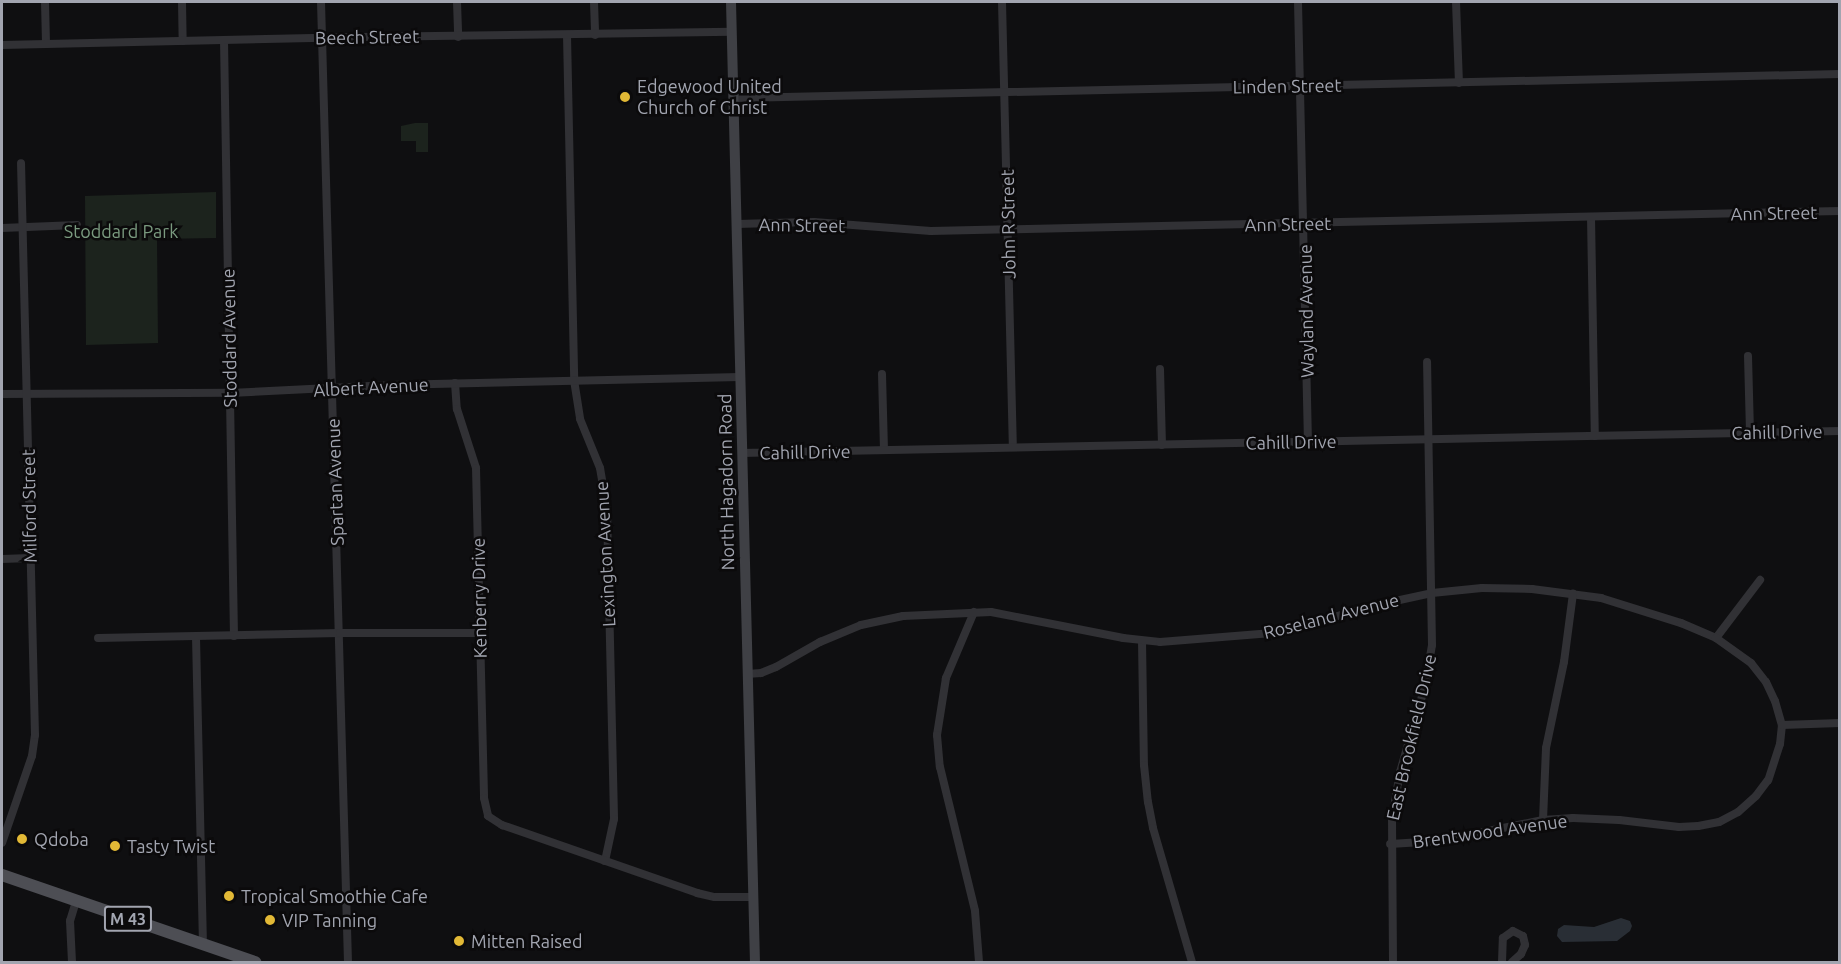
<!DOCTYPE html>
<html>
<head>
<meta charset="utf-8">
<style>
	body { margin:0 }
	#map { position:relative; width:1841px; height:964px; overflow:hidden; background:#0f0f11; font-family:Ubuntu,sans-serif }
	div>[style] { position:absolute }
	.green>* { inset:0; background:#1c231d }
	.water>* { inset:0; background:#292e35 }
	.street>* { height:8px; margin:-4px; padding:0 4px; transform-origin:4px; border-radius:4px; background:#313135 }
	.secondary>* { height:10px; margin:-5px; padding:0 5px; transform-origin:5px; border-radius:5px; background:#3f4045 }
	.primary>* { height:12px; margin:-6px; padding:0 6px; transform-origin:6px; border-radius:6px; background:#4d4e54 }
	.dots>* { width:16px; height:16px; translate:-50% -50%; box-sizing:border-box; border:3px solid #0b0a0b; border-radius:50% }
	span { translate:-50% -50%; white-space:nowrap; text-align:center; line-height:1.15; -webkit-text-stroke:5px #0b0a0b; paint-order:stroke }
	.shield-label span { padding:2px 4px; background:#0b0a0b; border:2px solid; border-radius:4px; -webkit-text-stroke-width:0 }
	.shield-label { font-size:16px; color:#a2a5b0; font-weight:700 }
	.street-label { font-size:18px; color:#a2a5b0 }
	.poi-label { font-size:18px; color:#a2a5b0 }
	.left { translate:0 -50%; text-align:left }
	.park-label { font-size:18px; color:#7a9a7f }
	.frame { position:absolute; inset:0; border:3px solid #a2a5b0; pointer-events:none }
</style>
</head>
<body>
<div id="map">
	<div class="green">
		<i style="clip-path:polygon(415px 123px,428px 123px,428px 152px,416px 152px,416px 141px,401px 141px,401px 126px)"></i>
		<i style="clip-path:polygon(216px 192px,216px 238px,157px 239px,158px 343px,86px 345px,85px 196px)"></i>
	</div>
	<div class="water">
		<i style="clip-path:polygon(1621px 918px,1630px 921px,1632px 926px,1630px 931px,1617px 941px,1562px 942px,1557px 936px,1558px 929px,1564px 925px,1594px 927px)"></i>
	</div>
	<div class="street">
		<i style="left:45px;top:2px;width:42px;rotate:88.6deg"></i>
		<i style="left:182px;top:2px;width:39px;rotate:89deg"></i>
		<i style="left:321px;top:2px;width:960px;rotate:88.39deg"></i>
		<i style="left:457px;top:2px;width:35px;rotate:88deg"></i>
		<i style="left:594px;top:2px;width:33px;rotate:88deg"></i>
		<i style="left:1002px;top:2px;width:445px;rotate:88.6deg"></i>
		<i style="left:1298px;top:2px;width:439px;rotate:88.7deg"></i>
		<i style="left:1456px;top:2px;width:81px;rotate:87.9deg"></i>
		<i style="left:567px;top:35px;width:345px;rotate:88.8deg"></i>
		<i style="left:574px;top:380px;width:39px;rotate:81deg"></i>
		<i style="left:580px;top:419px;width:53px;rotate:67.8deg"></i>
		<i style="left:600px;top:468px;width:42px;rotate:80.3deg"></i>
		<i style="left:607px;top:509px;width:310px;rotate:88.7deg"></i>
		<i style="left:614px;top:819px;width:43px;rotate:102.1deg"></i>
		<i style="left:224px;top:40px;width:596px;rotate:89.04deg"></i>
		<i style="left:2px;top:45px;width:357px;rotate:-1.3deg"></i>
		<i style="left:359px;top:37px;width:373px;rotate:-0.8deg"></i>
		<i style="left:734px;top:98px;width:1106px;rotate:-1.24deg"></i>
		<i style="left:1591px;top:217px;width:219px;rotate:89deg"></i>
		<i style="left:737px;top:224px;width:77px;rotate:-1.5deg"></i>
		<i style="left:814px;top:222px;width:117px;rotate:4.4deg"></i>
		<i style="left:931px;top:231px;width:909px;rotate:-1.26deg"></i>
		<i style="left:2px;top:228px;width:75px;rotate:-2.3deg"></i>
		<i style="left:1748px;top:356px;width:77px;rotate:88.5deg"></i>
		<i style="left:1160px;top:369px;width:76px;rotate:88.5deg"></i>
		<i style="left:882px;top:374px;width:76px;rotate:88.5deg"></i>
		<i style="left:455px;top:383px;width:26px;rotate:86deg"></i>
		<i style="left:457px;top:409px;width:62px;rotate:72.1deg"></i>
		<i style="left:476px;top:468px;width:330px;rotate:88.6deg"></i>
		<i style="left:484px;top:798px;width:18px;rotate:77deg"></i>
		<i style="left:488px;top:816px;width:17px;rotate:33deg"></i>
		<i style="left:502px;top:825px;width:207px;rotate:19.2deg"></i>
		<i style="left:697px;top:893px;width:18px;rotate:13deg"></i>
		<i style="left:715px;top:897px;width:37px"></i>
		<i style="left:2px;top:394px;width:228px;rotate:-0.3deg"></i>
		<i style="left:230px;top:393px;width:160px;rotate:-2.9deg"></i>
		<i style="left:390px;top:385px;width:350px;rotate:-1.3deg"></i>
		<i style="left:742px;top:453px;width:1098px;rotate:-1.15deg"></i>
		<i style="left:2px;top:559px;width:28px;rotate:-2deg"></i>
		<i style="left:974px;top:612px;width:72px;rotate:113deg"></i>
		<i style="left:946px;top:678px;width:58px;rotate:99deg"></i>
		<i style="left:937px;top:735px;width:32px;rotate:85deg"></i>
		<i style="left:940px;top:767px;width:148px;rotate:76.3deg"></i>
		<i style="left:975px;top:911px;width:51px;rotate:85.5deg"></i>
		<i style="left:196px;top:637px;width:308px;rotate:88.7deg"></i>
		<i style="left:98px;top:638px;width:242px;rotate:-1.2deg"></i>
		<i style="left:340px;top:633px;width:140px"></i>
		<i style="left:1716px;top:638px;width:73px;rotate:-52.8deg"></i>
		<i style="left:1142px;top:641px;width:124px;rotate:89.1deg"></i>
		<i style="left:1144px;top:765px;width:37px;rotate:84deg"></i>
		<i style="left:1148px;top:802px;width:26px;rotate:79deg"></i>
		<i style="left:1153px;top:828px;width:140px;rotate:73.8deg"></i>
		<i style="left:747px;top:674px;width:14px;rotate:-4deg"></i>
		<i style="left:761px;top:673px;width:16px;rotate:-22deg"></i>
		<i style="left:776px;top:667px;width:51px;rotate:-29.6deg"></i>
		<i style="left:820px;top:642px;width:44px;rotate:-22.5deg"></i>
		<i style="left:861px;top:625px;width:43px;rotate:-12.1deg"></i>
		<i style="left:903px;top:616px;width:88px;rotate:-2.6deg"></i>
		<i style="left:991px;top:612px;width:135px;rotate:11.1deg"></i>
		<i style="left:1123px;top:638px;width:37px;rotate:6deg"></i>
		<i style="left:1160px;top:642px;width:123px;rotate:-4.6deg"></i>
		<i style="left:1283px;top:632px;width:93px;rotate:-16.3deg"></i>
		<i style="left:1372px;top:606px;width:61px;rotate:-12.2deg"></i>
		<i style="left:1432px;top:593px;width:50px;rotate:-5.7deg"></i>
		<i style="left:1482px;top:588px;width:50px;rotate:1.1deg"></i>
		<i style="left:1532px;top:589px;width:70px;rotate:7.4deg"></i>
		<i style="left:1601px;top:598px;width:84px;rotate:17.4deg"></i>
		<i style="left:1681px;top:623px;width:38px;rotate:23deg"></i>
		<i style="left:1716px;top:638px;width:43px;rotate:35.5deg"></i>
		<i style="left:1751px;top:663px;width:24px;rotate:52deg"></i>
		<i style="left:1766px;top:682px;width:21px;rotate:65deg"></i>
		<i style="left:1775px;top:701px;width:25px;rotate:74deg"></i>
		<i style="left:1782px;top:725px;width:19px;rotate:96deg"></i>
		<i style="left:1780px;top:744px;width:38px;rotate:108deg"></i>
		<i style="left:1768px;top:780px;width:20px;rotate:127deg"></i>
		<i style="left:1756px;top:796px;width:24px;rotate:138deg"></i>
		<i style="left:1738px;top:812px;width:21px;rotate:152deg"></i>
		<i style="left:1719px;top:822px;width:21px;rotate:169deg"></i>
		<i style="left:1698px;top:826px;width:19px;rotate:177deg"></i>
		<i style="left:1679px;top:827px;width:60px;rotate:-173.3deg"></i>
		<i style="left:1619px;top:820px;width:46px;rotate:-177.5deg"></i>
		<i style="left:1573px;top:818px;width:30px;rotate:176deg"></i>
		<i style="left:1543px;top:820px;width:107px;rotate:168.7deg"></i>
		<i style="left:1438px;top:841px;width:48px;rotate:176.4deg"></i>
		<i style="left:1782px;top:725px;width:58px;rotate:-2deg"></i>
		<i style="left:1543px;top:820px;width:72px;rotate:-87.6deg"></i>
		<i style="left:1546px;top:748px;width:88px;rotate:-78.2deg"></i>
		<i style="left:1564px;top:662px;width:69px;rotate:-82.5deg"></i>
		<i style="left:2px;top:843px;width:92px;rotate:-71deg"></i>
		<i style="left:32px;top:756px;width:21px;rotate:-82deg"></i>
		<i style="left:35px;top:735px;width:572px;rotate:-91.4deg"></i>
		<i style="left:72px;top:962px;width:41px;rotate:-92.8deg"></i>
		<i style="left:70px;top:921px;width:21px;rotate:-73deg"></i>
		<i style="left:1393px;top:962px;width:143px;rotate:-90.4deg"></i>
		<i style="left:1392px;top:819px;width:48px;rotate:-80.3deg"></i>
		<i style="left:1400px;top:772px;width:90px;rotate:-73.8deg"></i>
		<i style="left:1425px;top:686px;width:42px;rotate:-80.3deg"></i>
		<i style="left:1432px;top:645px;width:283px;rotate:-91deg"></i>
		<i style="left:1502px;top:962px;width:24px;rotate:-88deg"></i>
		<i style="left:1503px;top:938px;width:12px;rotate:-35deg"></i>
		<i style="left:1513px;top:931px;width:11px;rotate:27deg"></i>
		<i style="left:1523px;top:936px;width:9px;rotate:77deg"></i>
		<i style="left:1525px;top:945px;width:10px;rotate:114deg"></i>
		<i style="left:1521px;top:954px;width:12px;rotate:138deg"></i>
	</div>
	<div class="secondary">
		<i style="left:731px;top:2px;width:960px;rotate:88.57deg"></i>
	</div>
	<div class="primary">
		<i style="left:2px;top:875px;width:268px;rotate:19deg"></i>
	</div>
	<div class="dots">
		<i style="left:625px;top:97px;background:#e2b936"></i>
		<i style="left:22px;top:839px;background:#e2b936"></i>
		<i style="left:115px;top:846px;background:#e2b936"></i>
		<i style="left:229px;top:896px;background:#e2b936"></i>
		<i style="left:270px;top:920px;background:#e2b936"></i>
		<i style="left:459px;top:941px;background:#e2b936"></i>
	</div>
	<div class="shield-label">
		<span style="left:128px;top:919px">M 43</span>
	</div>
	<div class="street-label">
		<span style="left:367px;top:37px;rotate:-1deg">Beech Street</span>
		<span style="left:1287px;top:86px;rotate:-1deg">Linden Street</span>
		<span style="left:1774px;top:213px;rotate:-1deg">Ann Street</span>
		<span style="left:1008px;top:224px;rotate:-91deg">John R Street</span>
		<span style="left:1288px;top:224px;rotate:-1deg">Ann Street</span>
		<span style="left:802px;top:225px;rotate:1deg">Ann Street</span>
		<span style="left:1306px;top:311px;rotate:-91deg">Wayland Avenue</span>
		<span style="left:229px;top:338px;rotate:-91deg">Stoddard Avenue</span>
		<span style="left:371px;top:387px;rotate:-3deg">Albert Avenue</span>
		<span style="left:1777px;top:432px;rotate:-1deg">Cahill Drive</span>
		<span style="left:1291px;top:442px;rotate:-1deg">Cahill Drive</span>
		<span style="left:805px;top:452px;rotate:-1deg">Cahill Drive</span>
		<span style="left:335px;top:482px;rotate:-92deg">Spartan Avenue</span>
		<span style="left:726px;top:482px;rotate:-91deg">North Hagadorn Road</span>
		<span style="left:29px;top:506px;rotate:-91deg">Milford Street</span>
		<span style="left:605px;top:554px;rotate:-93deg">Lexington Avenue</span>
		<span style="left:479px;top:598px;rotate:-91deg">Kenberry Drive</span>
		<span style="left:1331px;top:616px;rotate:-14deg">Roseland Avenue</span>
		<span style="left:1411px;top:737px;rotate:-77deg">East Brookfield Drive</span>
		<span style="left:1490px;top:831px;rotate:-8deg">Brentwood Avenue</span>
	</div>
	<div class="poi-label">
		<span class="left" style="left:637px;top:97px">Edgewood United<br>Church of Christ</span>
		<span class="left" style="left:34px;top:839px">Qdoba</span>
		<span class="left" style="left:127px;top:846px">Tasty Twist</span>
		<span class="left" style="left:241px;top:896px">Tropical Smoothie Cafe</span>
		<span class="left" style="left:282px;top:920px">VIP Tanning</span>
		<span class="left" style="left:471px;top:941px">Mitten Raised</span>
	</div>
	<div class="park-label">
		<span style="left:121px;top:231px">Stoddard Park</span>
	</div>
	<div class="frame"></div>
</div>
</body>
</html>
